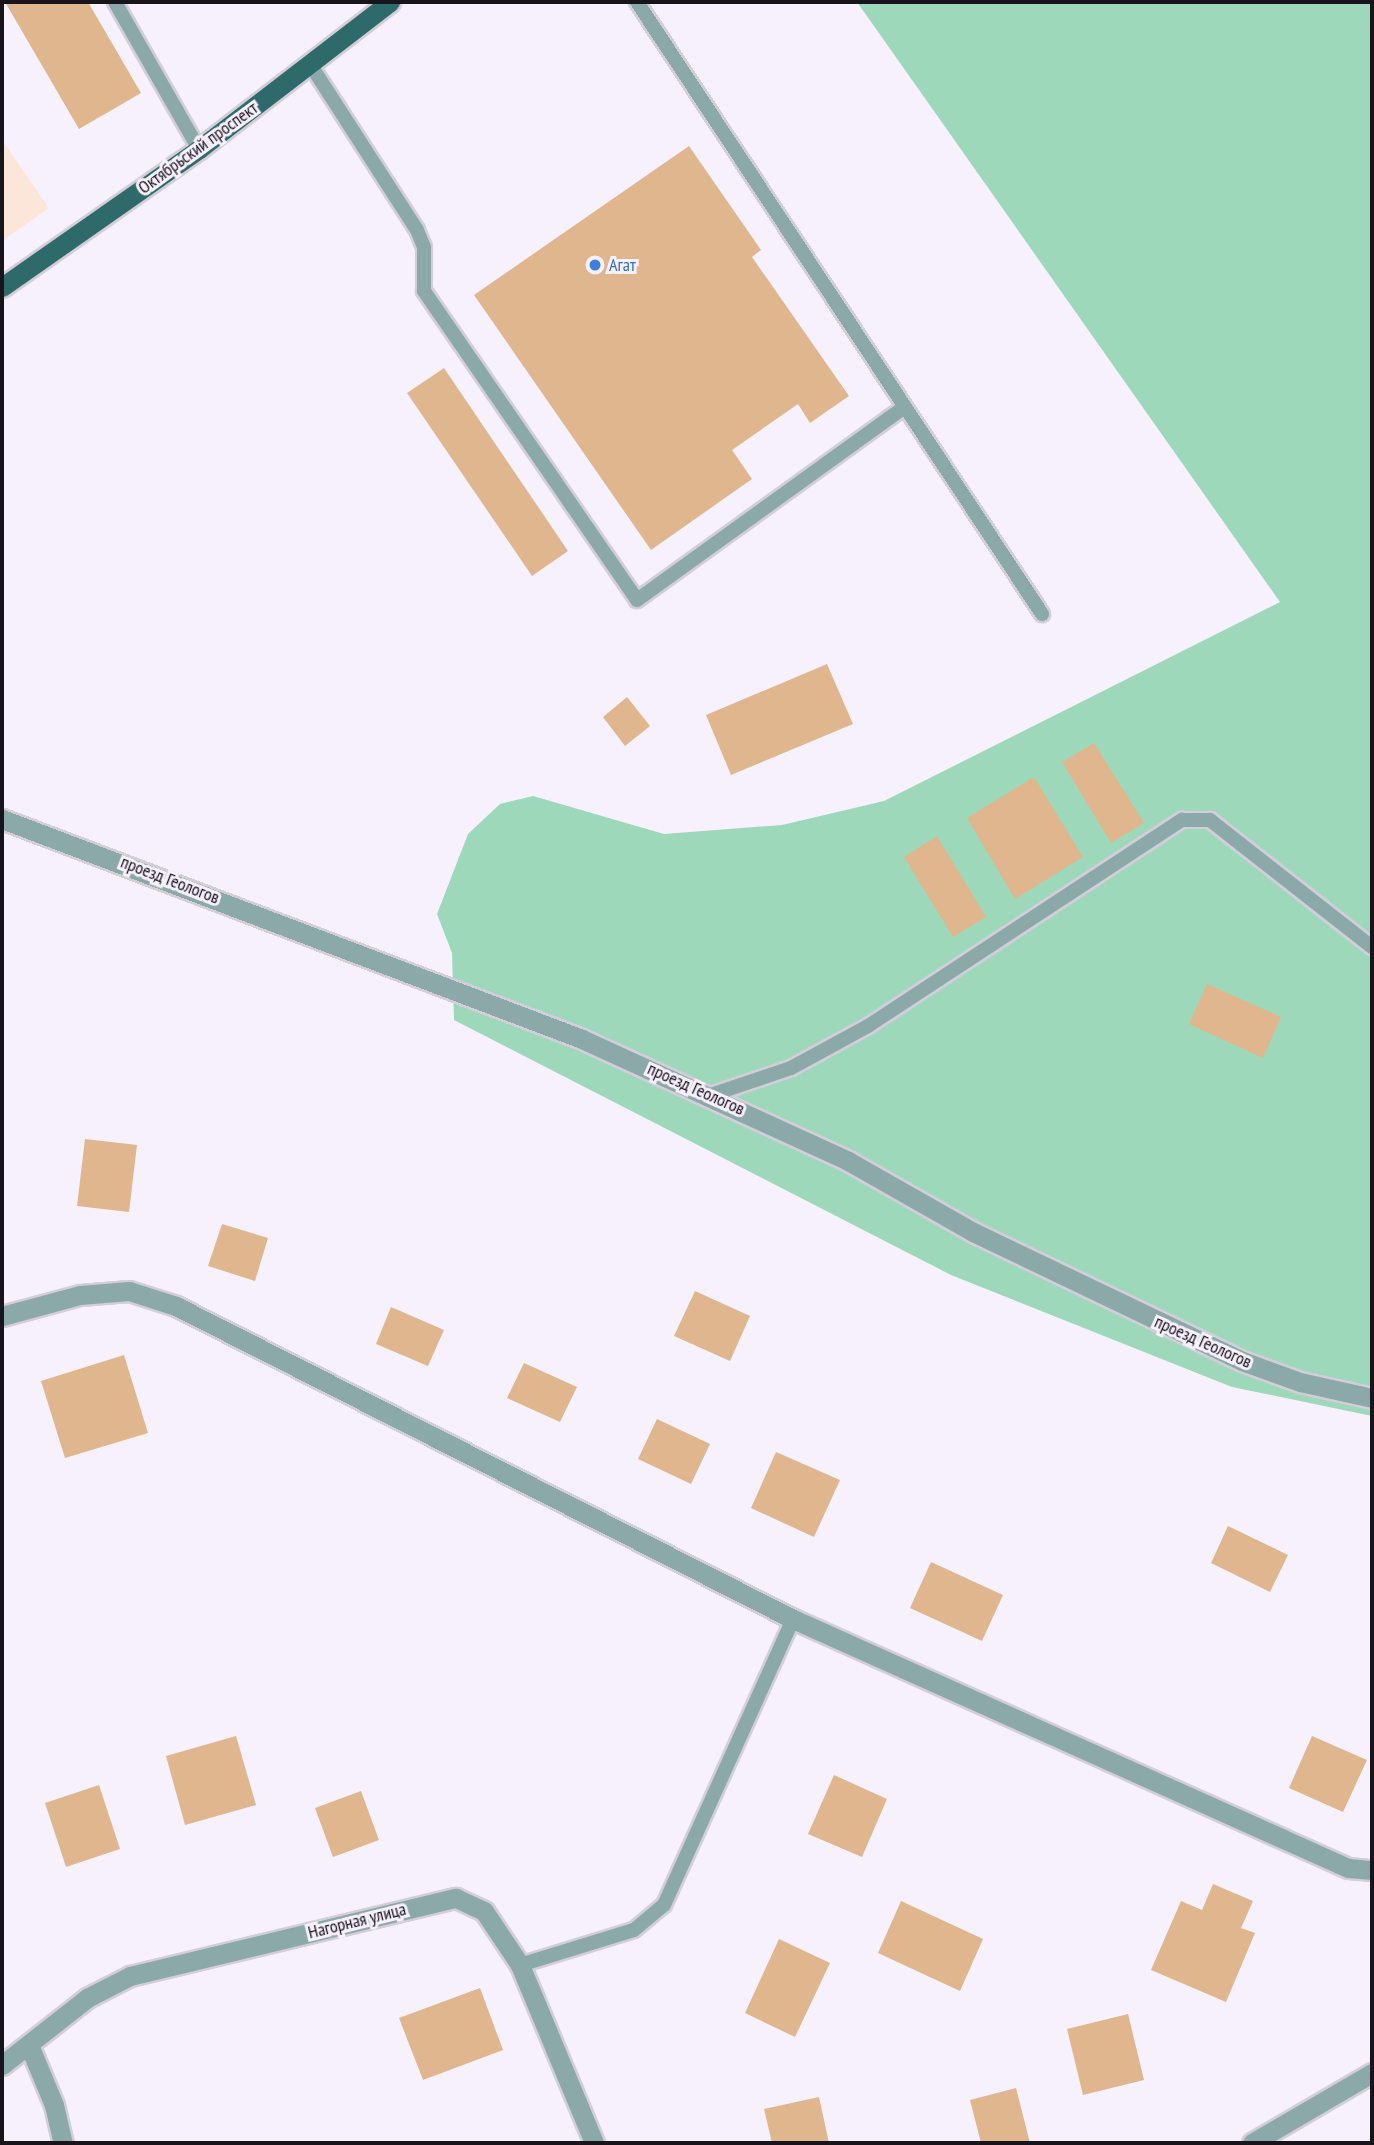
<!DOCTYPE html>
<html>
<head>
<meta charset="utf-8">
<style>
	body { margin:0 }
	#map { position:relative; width:1374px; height:2145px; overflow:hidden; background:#f7f1fd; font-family:"PT Sans Narrow",sans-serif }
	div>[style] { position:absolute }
	.industrial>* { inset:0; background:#fce5d9 }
	.green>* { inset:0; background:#9ed8ba }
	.building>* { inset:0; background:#dfb68e }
	.roads { filter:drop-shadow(2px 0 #d3ced9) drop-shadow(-2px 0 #d3ced9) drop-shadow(0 2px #d3ced9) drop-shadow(0 -2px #d3ced9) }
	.service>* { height:14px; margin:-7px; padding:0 7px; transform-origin:7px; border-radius:7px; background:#8ca9a9 }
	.minor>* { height:19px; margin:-9.5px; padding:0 9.5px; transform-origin:9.5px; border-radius:9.5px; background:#8ca9a9 }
	.primary>* { height:19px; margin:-9.5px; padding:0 9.5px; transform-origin:9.5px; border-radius:9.5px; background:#2f6a6a }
	.dots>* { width:19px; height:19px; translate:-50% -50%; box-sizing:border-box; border:4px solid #f7f1fd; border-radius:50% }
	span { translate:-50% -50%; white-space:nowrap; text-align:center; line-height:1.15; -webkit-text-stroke:6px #f7f1fd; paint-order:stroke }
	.street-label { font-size:18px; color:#18141b }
	.shop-label { font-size:18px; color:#366cbe }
	.left { translate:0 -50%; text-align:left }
	.frame { position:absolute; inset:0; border:4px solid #18141b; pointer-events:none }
</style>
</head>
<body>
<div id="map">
	<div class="industrial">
		<i style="clip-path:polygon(2px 140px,49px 208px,2px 241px)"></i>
	</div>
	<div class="green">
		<i style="clip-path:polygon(857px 2px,1372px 2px,1372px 1416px,1232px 1387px,951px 1275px,454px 1020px,452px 953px,437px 914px,468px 834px,500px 804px,533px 796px,664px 834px,782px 825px,884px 801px,1280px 602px)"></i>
	</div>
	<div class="building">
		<i style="clip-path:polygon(5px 2px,88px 2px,141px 93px,79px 129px)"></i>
		<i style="clip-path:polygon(689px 146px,761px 250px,752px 257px,849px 396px,810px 423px,798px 404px,732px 450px,752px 479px,651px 550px,474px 295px)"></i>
		<i style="clip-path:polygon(444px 368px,568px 551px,532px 576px,407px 393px)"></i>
		<i style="clip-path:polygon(827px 664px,853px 724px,731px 775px,706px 715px)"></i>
		<i style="clip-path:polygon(627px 697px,650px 726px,625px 746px,603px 717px)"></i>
		<i style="clip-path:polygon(1094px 743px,1144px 823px,1111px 843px,1062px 762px)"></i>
		<i style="clip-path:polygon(1034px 777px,1083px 857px,1015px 899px,967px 818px)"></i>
		<i style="clip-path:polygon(937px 836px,986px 917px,953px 937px,904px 857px)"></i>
		<i style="clip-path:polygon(1207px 984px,1281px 1017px,1263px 1058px,1189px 1024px)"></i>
		<i style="clip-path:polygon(85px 1139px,137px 1145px,129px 1212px,77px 1206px)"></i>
		<i style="clip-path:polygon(222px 1224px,268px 1238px,255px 1281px,208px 1266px)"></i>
		<i style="clip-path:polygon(695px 1291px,750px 1316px,730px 1361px,674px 1336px)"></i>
		<i style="clip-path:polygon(391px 1307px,444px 1330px,428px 1366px,376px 1344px)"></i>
		<i style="clip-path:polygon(124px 1355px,148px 1433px,65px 1458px,41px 1381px)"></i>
		<i style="clip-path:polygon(524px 1363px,577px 1387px,560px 1422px,507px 1398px)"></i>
		<i style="clip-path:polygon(657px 1419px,710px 1444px,691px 1484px,638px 1459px)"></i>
		<i style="clip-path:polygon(776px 1452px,840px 1480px,814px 1537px,751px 1508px)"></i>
		<i style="clip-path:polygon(1228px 1526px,1288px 1555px,1270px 1592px,1211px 1563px)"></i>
		<i style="clip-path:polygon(931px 1562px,1003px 1595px,982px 1641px,910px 1608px)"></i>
		<i style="clip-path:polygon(236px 1736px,256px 1805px,185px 1825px,166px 1756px)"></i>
		<i style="clip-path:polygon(1312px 1736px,1367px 1760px,1343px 1812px,1289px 1788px)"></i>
		<i style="clip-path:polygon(834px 1775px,887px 1799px,862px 1857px,808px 1834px)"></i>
		<i style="clip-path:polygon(99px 1785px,120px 1849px,66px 1867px,45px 1803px)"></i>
		<i style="clip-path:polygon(361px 1791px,379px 1840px,333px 1857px,315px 1808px)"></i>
		<i style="clip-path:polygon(1213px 1884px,1253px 1901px,1241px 1928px,1255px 1933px,1226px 2002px,1151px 1970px,1181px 1901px,1202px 1910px)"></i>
		<i style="clip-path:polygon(901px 1901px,983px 1939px,960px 1991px,878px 1953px)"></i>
		<i style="clip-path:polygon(779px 1939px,830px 1963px,795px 2037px,745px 2013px)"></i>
		<i style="clip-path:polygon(480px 1988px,503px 2050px,423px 2080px,399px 2018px)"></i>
		<i style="clip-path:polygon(1128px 2014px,1144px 2080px,1083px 2095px,1067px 2029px)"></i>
		<i style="clip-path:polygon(1016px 2088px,1030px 2143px,981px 2143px,970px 2100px)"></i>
		<i style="clip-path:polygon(819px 2097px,829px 2143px,772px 2143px,764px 2109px)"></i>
	</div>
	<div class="roads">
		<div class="service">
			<i style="left:115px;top:2px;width:169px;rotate:60.3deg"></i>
			<i style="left:637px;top:2px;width:734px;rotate:56.5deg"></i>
			<i style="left:310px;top:64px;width:197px;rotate:57.2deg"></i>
			<i style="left:417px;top:230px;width:18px;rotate:68deg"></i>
			<i style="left:424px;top:247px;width:44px;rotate:90deg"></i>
			<i style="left:424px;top:291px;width:375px;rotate:55.4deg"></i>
			<i style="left:637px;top:600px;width:328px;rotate:-35.8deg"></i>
			<i style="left:711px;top:1095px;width:84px;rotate:-18.6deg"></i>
			<i style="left:791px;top:1068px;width:88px;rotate:-28.6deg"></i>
			<i style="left:868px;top:1026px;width:376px;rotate:-33.3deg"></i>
			<i style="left:1182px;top:820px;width:28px"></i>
			<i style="left:1210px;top:820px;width:206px;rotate:38.1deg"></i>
			<i style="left:520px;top:1965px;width:119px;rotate:-17.1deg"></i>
			<i style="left:634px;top:1930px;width:39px;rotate:-40deg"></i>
			<i style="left:664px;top:1905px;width:314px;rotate:-65.7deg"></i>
		</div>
		<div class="minor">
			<i style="left:2px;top:819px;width:620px;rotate:20.77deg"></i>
			<i style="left:582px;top:1039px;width:293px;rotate:24.6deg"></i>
			<i style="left:848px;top:1161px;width:144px;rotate:29.6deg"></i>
			<i style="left:973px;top:1232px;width:298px;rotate:25.6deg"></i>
			<i style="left:1242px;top:1361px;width:62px;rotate:19.9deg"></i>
			<i style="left:1300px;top:1382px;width:74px;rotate:12.5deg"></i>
			<i style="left:2px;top:1316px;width:81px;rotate:-15.1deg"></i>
			<i style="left:80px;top:1295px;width:49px;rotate:-4.7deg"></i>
			<i style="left:129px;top:1291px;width:49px;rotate:17.7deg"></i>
			<i style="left:176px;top:1306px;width:692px;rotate:26.9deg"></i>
			<i style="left:793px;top:1619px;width:608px;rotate:24.16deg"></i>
			<i style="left:1348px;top:1868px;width:24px;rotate:5deg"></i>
			<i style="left:29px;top:2045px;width:65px;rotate:67.4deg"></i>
			<i style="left:54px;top:2105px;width:39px;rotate:77deg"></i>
			<i style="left:2px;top:2065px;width:108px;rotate:-38.2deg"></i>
			<i style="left:87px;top:1998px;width:48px;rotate:-27.1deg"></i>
			<i style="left:130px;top:1976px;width:335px;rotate:-13.5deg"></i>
			<i style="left:456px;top:1898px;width:31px;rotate:25deg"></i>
			<i style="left:484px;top:1911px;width:65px;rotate:56.3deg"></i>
			<i style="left:520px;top:1965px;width:193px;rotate:67.4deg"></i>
			<i style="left:1252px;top:2143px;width:139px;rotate:-30.3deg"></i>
		</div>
		<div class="primary">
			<i style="left:2px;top:287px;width:241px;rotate:-35deg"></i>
			<i style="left:199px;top:149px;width:241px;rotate:-37.6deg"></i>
		</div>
	</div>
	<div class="dots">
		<i style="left:595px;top:265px;background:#3f7fe0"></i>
	</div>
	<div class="street-label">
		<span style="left:198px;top:148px;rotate:-36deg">Октябрьский проспект</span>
		<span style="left:170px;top:880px;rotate:21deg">проезд Геологов</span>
		<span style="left:696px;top:1089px;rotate:24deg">проезд Геологов</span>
		<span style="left:1203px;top:1342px;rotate:24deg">проезд Геологов</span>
		<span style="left:357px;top:1921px;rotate:-14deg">Нагорная улица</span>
	</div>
	<div class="shop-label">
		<span class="left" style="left:609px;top:265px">Агат</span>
	</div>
	<div class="frame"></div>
</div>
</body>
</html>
